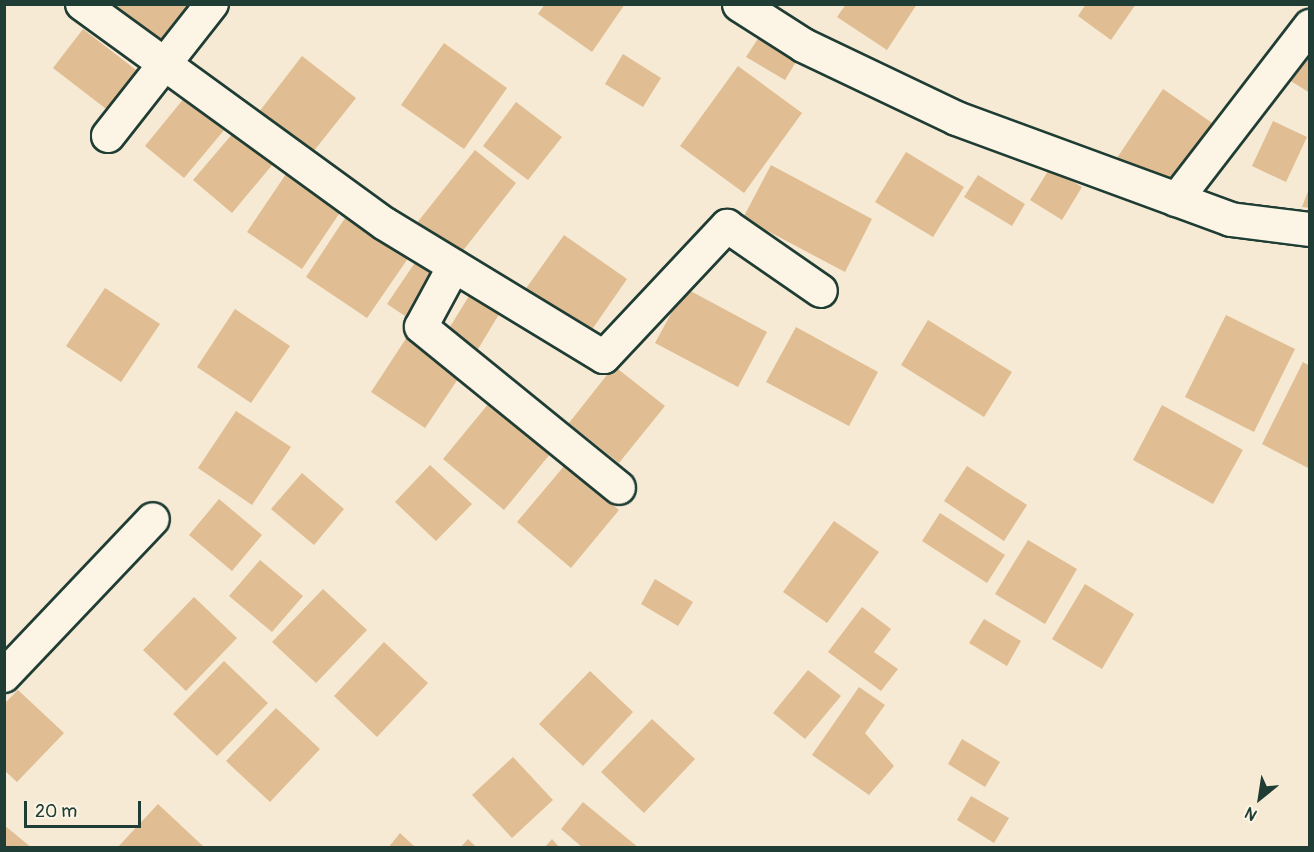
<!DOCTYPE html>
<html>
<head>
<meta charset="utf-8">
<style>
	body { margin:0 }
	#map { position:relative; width:1314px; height:852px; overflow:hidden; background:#f6ead4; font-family:Pangolin,sans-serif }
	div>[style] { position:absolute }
	.building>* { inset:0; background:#e0bd92 }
	.roads { filter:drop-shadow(2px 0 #1f3d34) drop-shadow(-2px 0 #1f3d34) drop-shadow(0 2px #1f3d34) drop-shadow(0 -2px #1f3d34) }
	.street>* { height:32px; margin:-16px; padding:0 16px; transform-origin:16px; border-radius:16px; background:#fcf5e5 }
	.secondary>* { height:33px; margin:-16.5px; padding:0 16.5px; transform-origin:16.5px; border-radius:16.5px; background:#fcf5e5 }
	span { translate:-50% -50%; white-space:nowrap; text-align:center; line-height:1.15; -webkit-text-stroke:4.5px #fcf5e5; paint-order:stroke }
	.frame { position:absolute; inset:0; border:6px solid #1f3d34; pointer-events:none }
	.north { position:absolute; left:1230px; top:768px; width:60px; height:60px; -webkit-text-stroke:4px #fcf5e5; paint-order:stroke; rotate:210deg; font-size:16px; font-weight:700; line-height:24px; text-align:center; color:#1f3d34 }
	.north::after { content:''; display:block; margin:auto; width:21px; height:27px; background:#1f3d34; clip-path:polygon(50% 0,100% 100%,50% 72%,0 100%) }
	.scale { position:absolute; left:24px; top:801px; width:117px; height:27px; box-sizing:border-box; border:3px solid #1f3d34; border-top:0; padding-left:8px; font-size:18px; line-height:21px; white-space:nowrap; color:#1f3d34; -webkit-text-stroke:4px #fcf5e5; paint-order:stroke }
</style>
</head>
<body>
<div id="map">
	<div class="building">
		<i style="clip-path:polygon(115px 4px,201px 4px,166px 49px,113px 8px)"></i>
		<i style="clip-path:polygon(545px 4px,625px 4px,592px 52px,538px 14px)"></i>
		<i style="clip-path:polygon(846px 4px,917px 4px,887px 50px,837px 17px)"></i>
		<i style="clip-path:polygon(1086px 4px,1136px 4px,1111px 40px,1078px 16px)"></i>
		<i style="clip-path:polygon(765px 28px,803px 50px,785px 80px,746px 57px)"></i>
		<i style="clip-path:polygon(83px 29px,144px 76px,114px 115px,53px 68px)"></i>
		<i style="clip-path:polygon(1310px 40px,1310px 93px,1286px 78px)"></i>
		<i style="clip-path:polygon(444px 43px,507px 88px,464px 149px,401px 105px)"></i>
		<i style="clip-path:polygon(623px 54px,661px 78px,643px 107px,605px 84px)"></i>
		<i style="clip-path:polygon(302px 56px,356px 98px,305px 162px,252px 121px)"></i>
		<i style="clip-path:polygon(738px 66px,802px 113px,744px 193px,680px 146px)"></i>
		<i style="clip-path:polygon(1163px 89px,1221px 129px,1160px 188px,1115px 161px)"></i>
		<i style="clip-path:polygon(185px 97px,225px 129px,184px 178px,145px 146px)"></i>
		<i style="clip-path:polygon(516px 102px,562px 137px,528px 180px,483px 146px)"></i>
		<i style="clip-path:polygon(1273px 121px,1307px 137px,1286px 182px,1252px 166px)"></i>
		<i style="clip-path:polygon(234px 132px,273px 164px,232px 213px,193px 180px)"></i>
		<i style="clip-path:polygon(475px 150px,516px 183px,458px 257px,416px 224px)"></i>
		<i style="clip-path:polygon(906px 152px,964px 187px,933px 237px,875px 202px)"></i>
		<i style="clip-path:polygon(771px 165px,872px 219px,845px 272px,743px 218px)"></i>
		<i style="clip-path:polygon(1050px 168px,1082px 187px,1062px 220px,1030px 200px)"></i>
		<i style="clip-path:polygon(286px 174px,341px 211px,302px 269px,247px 232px)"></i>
		<i style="clip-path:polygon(978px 175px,1025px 204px,1012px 226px,964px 197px)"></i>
		<i style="clip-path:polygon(1309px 189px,1310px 208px,1302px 207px)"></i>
		<i style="clip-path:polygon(349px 212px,411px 254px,367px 318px,306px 277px)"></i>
		<i style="clip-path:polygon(564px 235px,627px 279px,584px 341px,520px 297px)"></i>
		<i style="clip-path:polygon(416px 261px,434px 274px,408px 318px,387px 304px)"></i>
		<i style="clip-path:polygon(477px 283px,507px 301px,475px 354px,445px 335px)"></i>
		<i style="clip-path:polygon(105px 288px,160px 324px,121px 382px,66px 346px)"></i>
		<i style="clip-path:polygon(685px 288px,767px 332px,738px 387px,655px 343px)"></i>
		<i style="clip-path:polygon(235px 309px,290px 346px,251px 403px,197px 367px)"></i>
		<i style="clip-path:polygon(1226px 315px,1295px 349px,1254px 432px,1185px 397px)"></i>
		<i style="clip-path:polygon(928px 320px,1012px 372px,984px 417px,901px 365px)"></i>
		<i style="clip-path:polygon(796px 327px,878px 372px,849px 426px,766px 382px)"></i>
		<i style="clip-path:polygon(409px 334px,464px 370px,425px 428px,371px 392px)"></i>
		<i style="clip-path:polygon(1303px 362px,1310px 366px,1310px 469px,1262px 444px)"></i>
		<i style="clip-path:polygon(614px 366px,665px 406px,619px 463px,569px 423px)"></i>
		<i style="clip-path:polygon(494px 397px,555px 448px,504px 510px,443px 459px)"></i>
		<i style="clip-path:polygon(1162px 405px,1243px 450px,1213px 504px,1133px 460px)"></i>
		<i style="clip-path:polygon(236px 411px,291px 447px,252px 505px,198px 468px)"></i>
		<i style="clip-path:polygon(430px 465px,472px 504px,436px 541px,395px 502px)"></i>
		<i style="clip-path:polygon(565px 465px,619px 510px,571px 568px,517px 522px)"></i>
		<i style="clip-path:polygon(967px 466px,1027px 505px,1004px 541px,944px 501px)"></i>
		<i style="clip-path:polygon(302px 473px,344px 509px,314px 545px,271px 509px)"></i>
		<i style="clip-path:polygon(219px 499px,262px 535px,232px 571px,189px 535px)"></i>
		<i style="clip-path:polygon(940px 513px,1005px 555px,987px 583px,922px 541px)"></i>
		<i style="clip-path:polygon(834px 521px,879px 552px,827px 623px,783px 592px)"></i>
		<i style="clip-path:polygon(1028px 540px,1077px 569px,1045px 624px,995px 594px)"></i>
		<i style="clip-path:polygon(260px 560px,303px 596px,272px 632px,229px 596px)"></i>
		<i style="clip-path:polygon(655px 579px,693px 602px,678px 626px,641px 604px)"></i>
		<i style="clip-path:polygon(1085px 584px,1134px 614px,1102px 669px,1052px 639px)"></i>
		<i style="clip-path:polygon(323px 589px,367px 630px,316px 683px,272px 642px)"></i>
		<i style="clip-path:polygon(194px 597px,237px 638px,186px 691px,143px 650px)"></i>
		<i style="clip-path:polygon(862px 607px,891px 629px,874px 652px,898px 669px,881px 691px,828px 652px)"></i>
		<i style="clip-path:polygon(984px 619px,1021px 641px,1007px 666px,969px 643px)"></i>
		<i style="clip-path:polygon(384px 642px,428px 683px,377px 737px,334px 696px)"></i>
		<i style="clip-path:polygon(224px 661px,268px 703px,217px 756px,173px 714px)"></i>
		<i style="clip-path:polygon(808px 670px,841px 696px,805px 739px,773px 713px)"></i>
		<i style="clip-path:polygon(590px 671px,633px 712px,583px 766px,539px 724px)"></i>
		<i style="clip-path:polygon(859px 687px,885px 705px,865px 733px,894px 766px,869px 795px,812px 755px)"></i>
		<i style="clip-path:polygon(18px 690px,64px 733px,17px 782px,4px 770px,4px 704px)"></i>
		<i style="clip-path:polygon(276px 708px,320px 749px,270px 802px,226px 761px)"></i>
		<i style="clip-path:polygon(652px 719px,695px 759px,644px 813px,601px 772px)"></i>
		<i style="clip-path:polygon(962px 739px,1000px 762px,985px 787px,948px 764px)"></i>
		<i style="clip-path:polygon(513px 757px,553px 800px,512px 838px,472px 795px)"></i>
		<i style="clip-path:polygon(971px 796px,1009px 818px,994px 843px,957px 820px)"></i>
		<i style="clip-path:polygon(583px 802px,639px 848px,583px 848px,561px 829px)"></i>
		<i style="clip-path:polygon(158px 804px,205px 848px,117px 848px)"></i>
		<i style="clip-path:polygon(4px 825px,32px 848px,4px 848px)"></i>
		<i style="clip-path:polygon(400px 833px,416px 848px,388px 848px)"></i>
		<i style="clip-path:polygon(468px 839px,477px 848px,460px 848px)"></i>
		<i style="clip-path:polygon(552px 839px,560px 848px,544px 848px)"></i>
	</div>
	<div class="roads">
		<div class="street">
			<i style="left:82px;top:4px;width:374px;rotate:36deg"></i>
			<i style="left:385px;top:224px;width:256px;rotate:31.3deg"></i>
			<i style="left:604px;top:357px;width:180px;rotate:-46.8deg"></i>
			<i style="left:727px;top:226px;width:114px;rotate:34.7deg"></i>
			<i style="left:108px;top:136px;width:168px;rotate:-51.8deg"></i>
			<i style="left:1176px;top:200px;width:220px;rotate:-52.4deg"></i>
			<i style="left:454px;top:266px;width:69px;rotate:118.4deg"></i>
			<i style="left:421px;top:327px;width:255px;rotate:39.1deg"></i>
			<i style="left:4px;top:676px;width:216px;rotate:-46.5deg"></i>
		</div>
		<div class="secondary">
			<i style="left:739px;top:4px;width:76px;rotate:32.6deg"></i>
			<i style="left:803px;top:45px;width:170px;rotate:25.5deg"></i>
			<i style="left:956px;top:118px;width:292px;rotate:20.2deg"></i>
			<i style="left:1230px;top:219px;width:81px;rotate:7.1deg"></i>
		</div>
	</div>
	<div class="frame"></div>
	<div class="north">N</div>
	<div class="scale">20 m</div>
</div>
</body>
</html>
